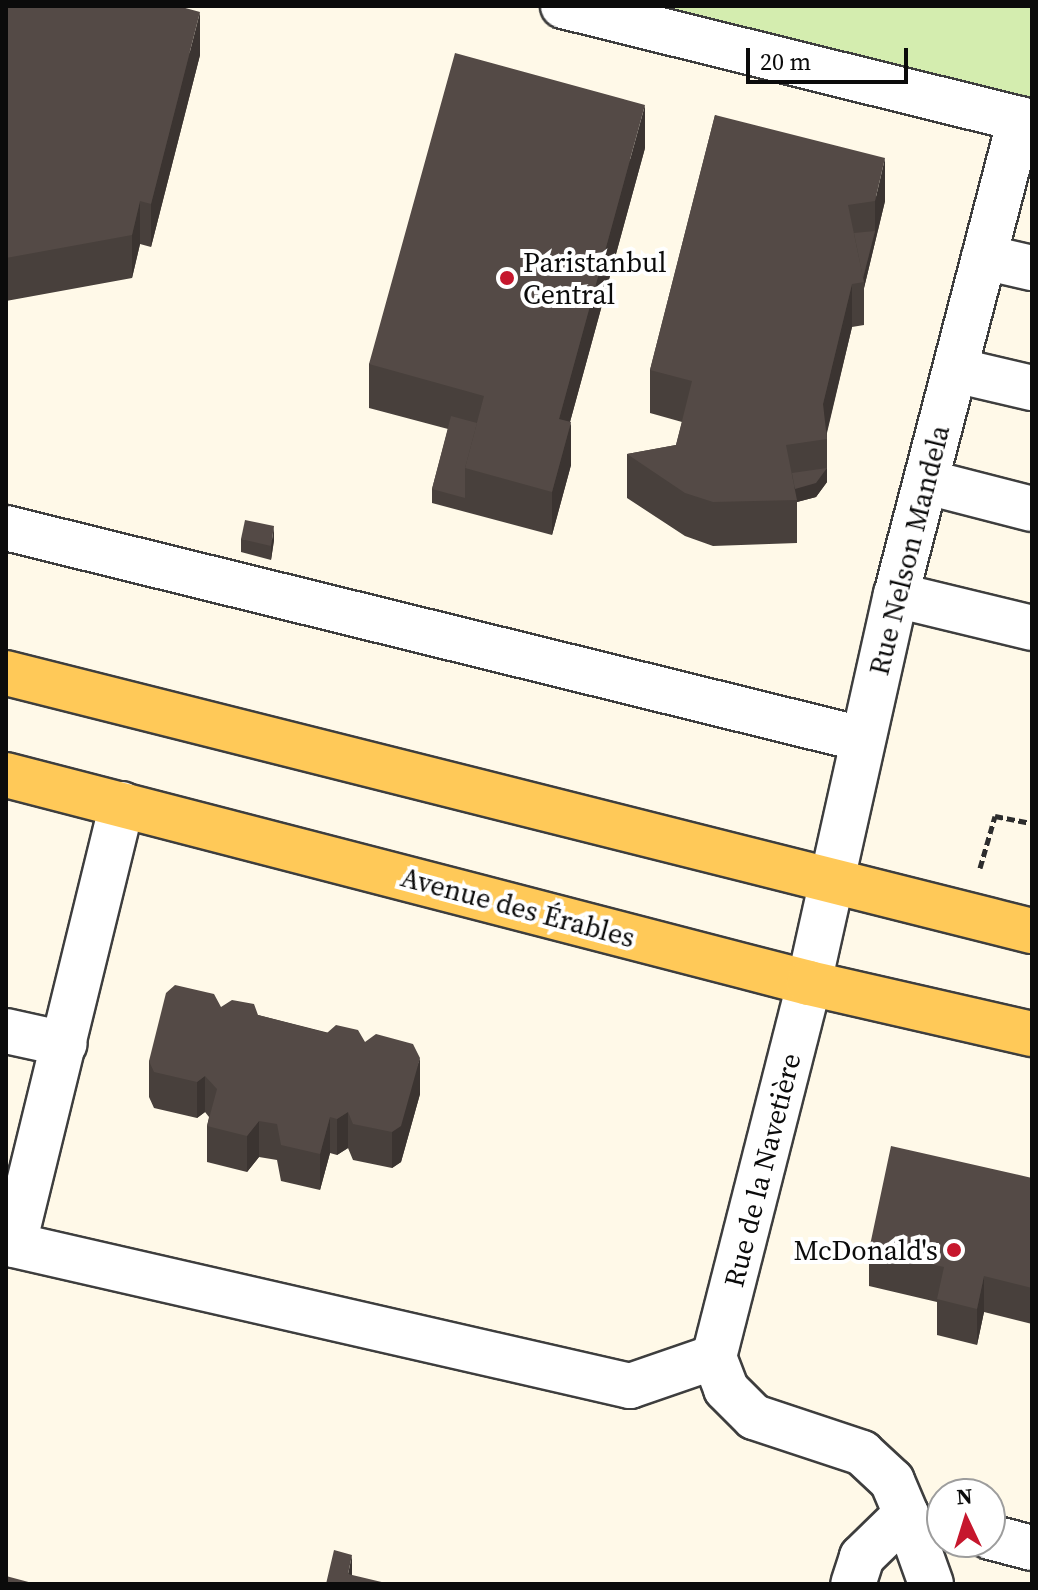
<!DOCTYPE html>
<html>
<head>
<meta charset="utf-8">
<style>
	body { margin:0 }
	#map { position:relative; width:1038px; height:1590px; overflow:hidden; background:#fff9e8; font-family:"Source Serif 4",serif }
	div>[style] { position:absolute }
	.green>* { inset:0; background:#d4edaf }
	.path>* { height:5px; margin-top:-2.5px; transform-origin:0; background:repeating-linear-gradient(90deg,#2d2d2d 0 8px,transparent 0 12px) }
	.roads { filter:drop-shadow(2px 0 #3e3e3e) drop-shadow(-2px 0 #3e3e3e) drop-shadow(0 2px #3e3e3e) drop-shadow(0 -2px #3e3e3e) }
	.minor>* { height:44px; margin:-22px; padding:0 22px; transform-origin:22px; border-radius:22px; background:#fff }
	.major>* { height:44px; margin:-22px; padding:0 22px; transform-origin:22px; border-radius:22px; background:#ffc958 }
	.wall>* { inset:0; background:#48403c }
	.shaded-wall>* { inset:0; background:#3b3431 }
	.building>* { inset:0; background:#544a46 }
	.dots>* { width:22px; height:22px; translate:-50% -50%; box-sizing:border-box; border:4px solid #fff; border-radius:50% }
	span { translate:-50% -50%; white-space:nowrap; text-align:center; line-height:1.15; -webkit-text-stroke:8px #fff; paint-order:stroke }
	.poi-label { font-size:28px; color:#0b0b0b }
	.left { translate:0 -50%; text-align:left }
	.right { translate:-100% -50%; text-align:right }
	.street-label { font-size:28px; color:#0b0b0b }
	.frame { position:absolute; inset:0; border:8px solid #0b0b0b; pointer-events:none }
	.north { position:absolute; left:926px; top:1478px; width:80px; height:80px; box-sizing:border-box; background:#fff; border:2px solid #9d9d9d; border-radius:50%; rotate:356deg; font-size:22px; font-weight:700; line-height:32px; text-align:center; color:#0b0b0b }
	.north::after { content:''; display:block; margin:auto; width:28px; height:36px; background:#c6172d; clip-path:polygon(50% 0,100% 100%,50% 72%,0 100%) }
	.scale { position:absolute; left:746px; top:48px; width:162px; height:36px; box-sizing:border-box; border:4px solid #0b0b0b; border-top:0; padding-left:10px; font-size:24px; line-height:28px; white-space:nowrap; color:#0b0b0b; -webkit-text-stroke:6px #fff; paint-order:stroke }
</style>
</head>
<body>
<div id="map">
	<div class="green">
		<i style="clip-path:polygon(637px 6px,1032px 6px,1032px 105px)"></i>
	</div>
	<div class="path">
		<i style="left:980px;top:868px;width:54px;rotate:-73.9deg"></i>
		<i style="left:995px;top:816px;width:38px;rotate:11deg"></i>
	</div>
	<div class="roads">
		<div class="minor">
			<i style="left:563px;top:6px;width:483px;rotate:13.9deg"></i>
			<i style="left:984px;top:257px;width:49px;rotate:12.9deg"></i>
			<i style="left:955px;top:370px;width:79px;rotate:13.2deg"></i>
			<i style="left:927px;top:482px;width:108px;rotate:14.4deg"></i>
			<i style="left:6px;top:528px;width:882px;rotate:13.85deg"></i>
			<i style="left:896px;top:595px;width:140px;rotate:13.6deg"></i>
			<i style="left:122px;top:804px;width:454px;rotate:103.8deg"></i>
			<i style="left:14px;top:1245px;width:632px;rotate:12.89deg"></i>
			<i style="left:630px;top:1386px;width:89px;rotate:-19deg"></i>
			<i style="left:714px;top:1357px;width:34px;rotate:69deg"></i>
			<i style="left:726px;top:1389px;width:40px;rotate:45deg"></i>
			<i style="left:754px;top:1417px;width:114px;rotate:18.4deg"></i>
			<i style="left:862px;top:1453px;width:41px;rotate:43deg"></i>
			<i style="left:892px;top:1481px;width:36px;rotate:67deg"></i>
			<i style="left:906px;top:1514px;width:62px;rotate:135.7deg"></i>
			<i style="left:862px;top:1557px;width:28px;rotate:108deg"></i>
			<i style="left:6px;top:1031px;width:60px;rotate:12.4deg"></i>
			<i style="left:714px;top:1357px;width:386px;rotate:-75.7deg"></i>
			<i style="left:809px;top:983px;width:398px;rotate:-77.4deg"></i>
			<i style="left:896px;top:595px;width:492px;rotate:-75.4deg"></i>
			<i style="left:906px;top:1514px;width:74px;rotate:70.3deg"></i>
			<i style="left:990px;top:1537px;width:43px;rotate:14.7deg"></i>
		</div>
		<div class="major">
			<i style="left:6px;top:673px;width:1058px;rotate:14.12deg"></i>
			<i style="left:6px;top:775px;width:830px;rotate:14.52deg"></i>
			<i style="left:809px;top:983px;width:229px;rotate:12.9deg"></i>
		</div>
	</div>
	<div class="wall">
		<i style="clip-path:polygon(6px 6px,200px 55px,151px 247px,140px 244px,132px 278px,6px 301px)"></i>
		<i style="clip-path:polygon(715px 115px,885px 201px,864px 288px,864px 325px,852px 327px,827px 433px,827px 482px,816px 497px,797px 502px,797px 543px,713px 546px,685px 536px,627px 498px,627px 454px,676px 445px,682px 422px,650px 413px,650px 370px)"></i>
		<i style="clip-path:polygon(645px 148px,570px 422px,571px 465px,552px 535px,432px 503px,432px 489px,448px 429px,369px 408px,369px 364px)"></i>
		<i style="clip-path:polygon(241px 539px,274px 540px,271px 560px,241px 552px)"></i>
		<i style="clip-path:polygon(221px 1007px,258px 1015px,365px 1042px,420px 1094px,401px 1162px,392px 1168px,353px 1160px,348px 1148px,337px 1155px,330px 1153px,320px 1190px,281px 1181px,277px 1160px,259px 1157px,247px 1172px,207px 1162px,207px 1126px,209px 1117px,205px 1112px,197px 1118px,154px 1108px,149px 1097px,149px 1061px)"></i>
		<i style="clip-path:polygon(1032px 1178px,1032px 1324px,984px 1312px,977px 1345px,937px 1335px,937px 1302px,869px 1286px,869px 1250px)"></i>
	</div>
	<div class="shaded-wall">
		<i style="clip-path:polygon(200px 12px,200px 55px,151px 247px,151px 204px)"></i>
		<i style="clip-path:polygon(645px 105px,645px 148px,559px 462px,559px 419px)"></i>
		<i style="clip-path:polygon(885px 158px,885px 201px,864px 288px,864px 282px,862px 282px,875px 231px,875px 201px)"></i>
		<i style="clip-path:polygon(140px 201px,140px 244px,132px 278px,132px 235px)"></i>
		<i style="clip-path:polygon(852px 284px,852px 327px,825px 439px,823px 404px)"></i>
		<i style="clip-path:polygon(571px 422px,571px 465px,552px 535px,552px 492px)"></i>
		<i style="clip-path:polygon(827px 468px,827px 482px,816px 497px,797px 502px,797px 500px,790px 490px)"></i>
		<i style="clip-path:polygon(274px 526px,274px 540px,271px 560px,271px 546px)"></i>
		<i style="clip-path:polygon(420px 1058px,420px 1094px,401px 1162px,392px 1168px,392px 1132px)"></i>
		<i style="clip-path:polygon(205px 1076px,205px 1112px,197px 1118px,197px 1082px)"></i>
		<i style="clip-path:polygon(348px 1112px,348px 1148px,337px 1155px,337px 1119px)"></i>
		<i style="clip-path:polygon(330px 1117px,330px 1153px,320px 1190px,320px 1154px)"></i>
		<i style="clip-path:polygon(259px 1121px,259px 1157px,247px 1172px,247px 1136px)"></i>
		<i style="clip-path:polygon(984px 1276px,984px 1312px,977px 1345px,977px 1309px)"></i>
		<i style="clip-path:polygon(352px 1555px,352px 1584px,348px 1574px)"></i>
	</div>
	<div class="building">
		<i style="clip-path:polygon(6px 6px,178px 6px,200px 12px,151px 204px,140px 201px,132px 235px,6px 258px)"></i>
		<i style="clip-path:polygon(455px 53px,645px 105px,559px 419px,571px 422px,552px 492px,465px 468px,484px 396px,369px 364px)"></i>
		<i style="clip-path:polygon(715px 115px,885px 158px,875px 201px,848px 205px,864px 282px,852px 284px,823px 404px,827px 439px,786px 445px,797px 500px,713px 502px,685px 493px,627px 454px,676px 445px,692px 381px,650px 370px)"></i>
		<i style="clip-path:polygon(875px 231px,863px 278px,854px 233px)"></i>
		<i style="clip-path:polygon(451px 416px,477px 423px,465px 468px,465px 498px,432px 489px)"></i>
		<i style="clip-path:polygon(827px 468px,816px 483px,795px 489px,792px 473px)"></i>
		<i style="clip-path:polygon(245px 520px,274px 526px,271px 546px,241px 539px)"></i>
		<i style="clip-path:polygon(175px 985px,214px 994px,221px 1007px,232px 1000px,254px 1004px,258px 1015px,327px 1033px,336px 1025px,358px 1030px,365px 1042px,376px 1034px,413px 1044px,420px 1058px,401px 1126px,392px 1132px,353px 1124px,348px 1112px,337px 1119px,330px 1117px,320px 1154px,281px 1145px,277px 1124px,259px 1121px,247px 1136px,207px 1126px,217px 1089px,205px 1076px,197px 1082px,154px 1072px,149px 1061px,166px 993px)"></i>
		<i style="clip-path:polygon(891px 1146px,1032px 1178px,1032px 1288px,984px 1276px,977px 1309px,937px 1299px,944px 1267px,869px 1250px)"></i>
		<i style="clip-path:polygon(334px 1550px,352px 1555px,348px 1574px,390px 1584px,326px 1584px)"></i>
		<i style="clip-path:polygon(6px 1576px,36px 1584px,6px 1584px)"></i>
	</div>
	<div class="dots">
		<i style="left:507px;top:278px;background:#c6172d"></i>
		<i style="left:954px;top:1250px;background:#c6172d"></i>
	</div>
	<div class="poi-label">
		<span class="left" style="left:523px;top:278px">Paristanbul<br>Central</span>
		<span class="right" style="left:938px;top:1250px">McDonald's</span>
	</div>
	<div class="street-label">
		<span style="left:909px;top:550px;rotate:-76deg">Rue Nelson Mandela</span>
		<span style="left:518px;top:907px;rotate:15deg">Avenue des Érables</span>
		<span style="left:762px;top:1170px;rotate:-76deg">Rue de la Navetière</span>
	</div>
	<div class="frame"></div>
	<div class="north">N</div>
	<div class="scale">20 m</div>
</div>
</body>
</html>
